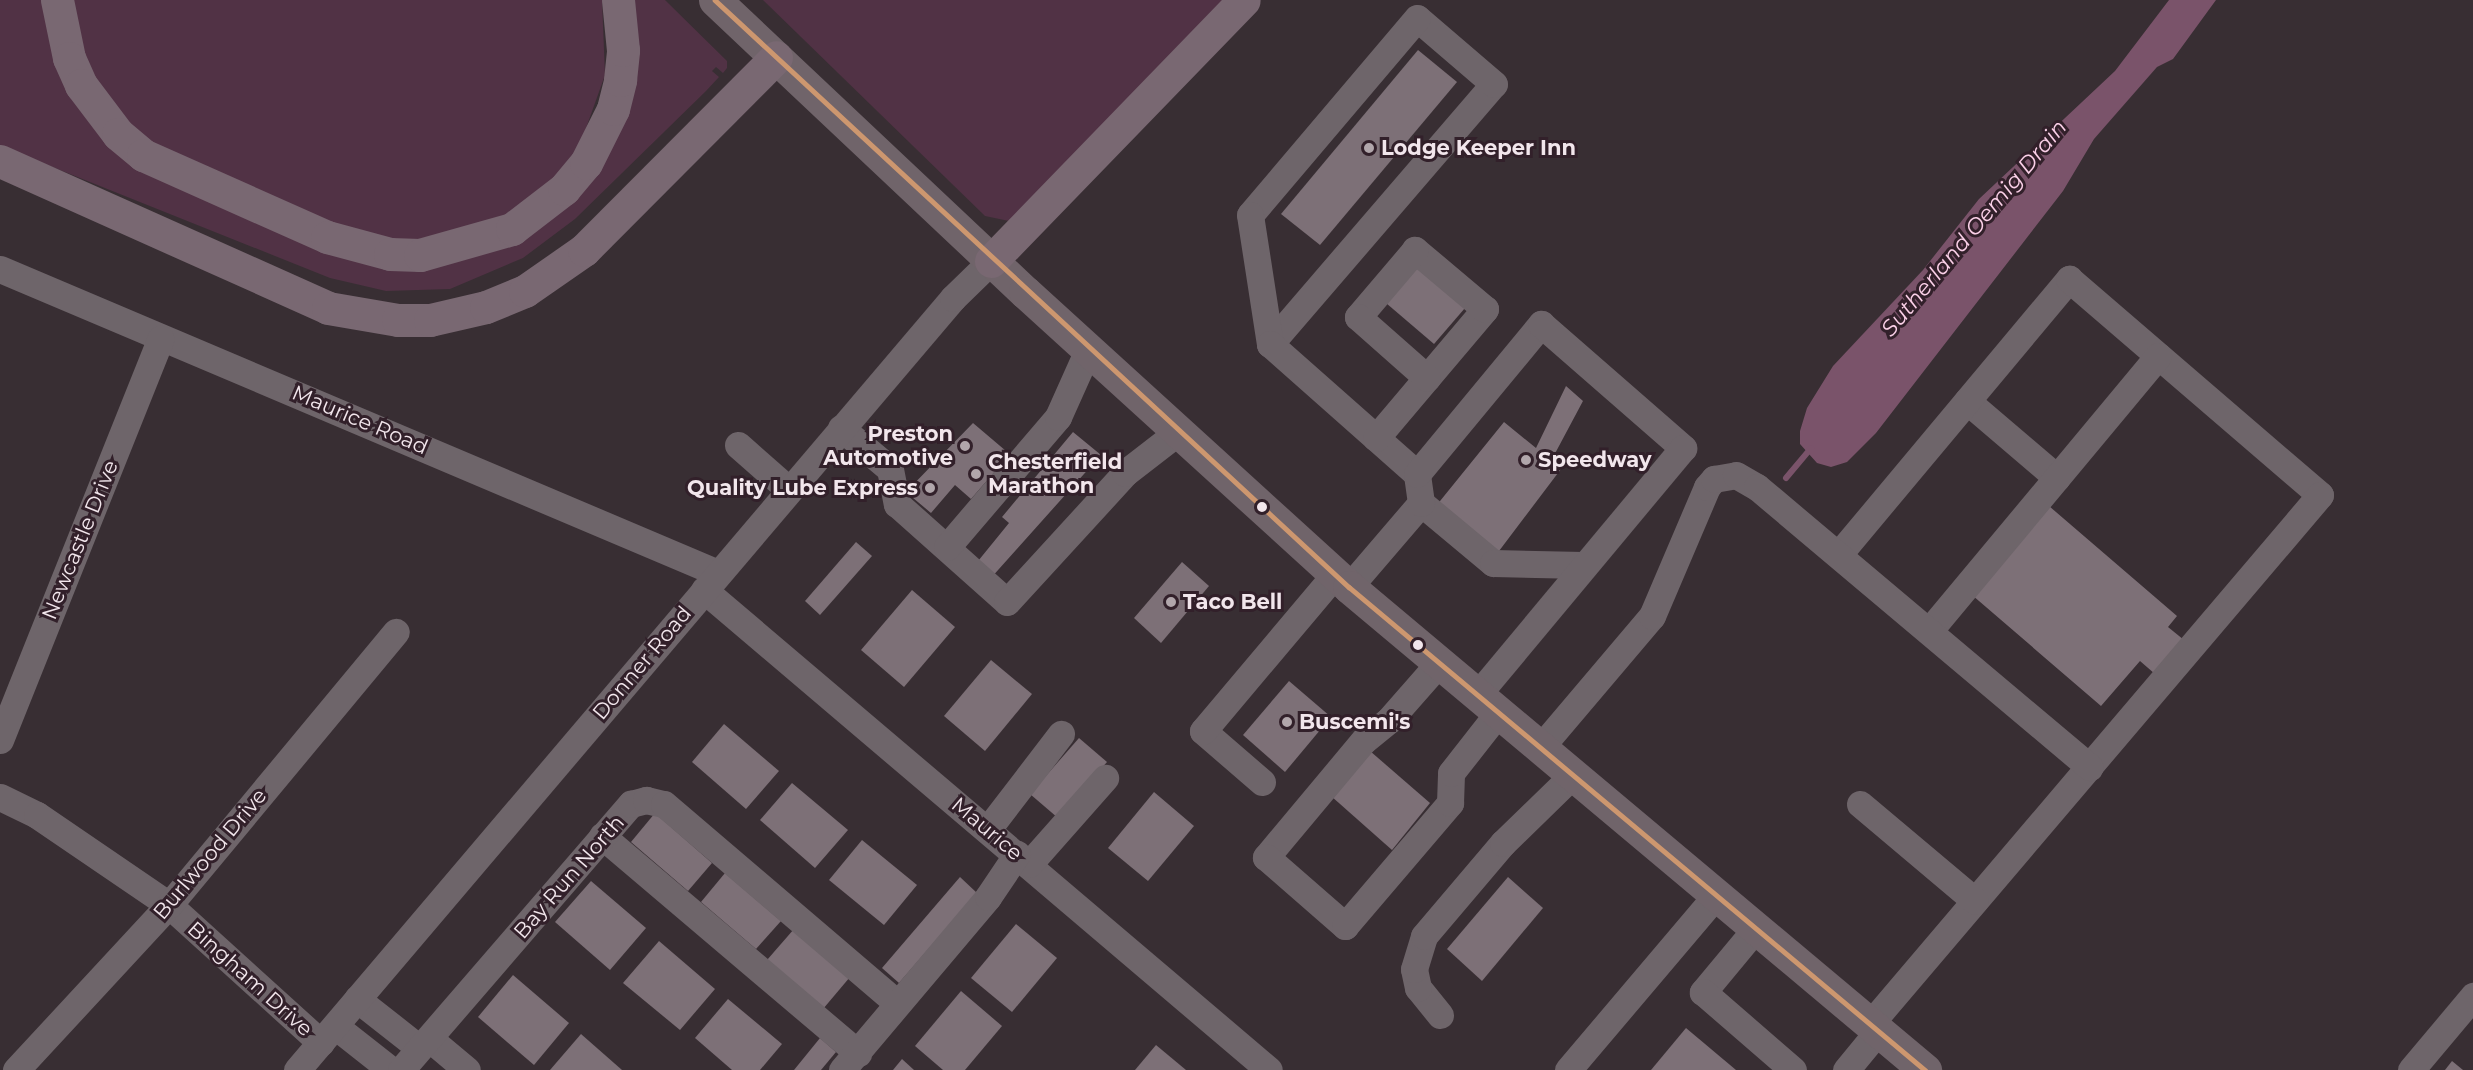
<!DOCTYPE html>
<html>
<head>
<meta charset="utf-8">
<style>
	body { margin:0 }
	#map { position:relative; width:2473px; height:1070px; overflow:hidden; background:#382e33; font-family:Montserrat,sans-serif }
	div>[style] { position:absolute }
	.green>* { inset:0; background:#513245 }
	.water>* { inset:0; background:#7a536a }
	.stream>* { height:6px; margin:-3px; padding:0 3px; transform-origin:3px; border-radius:3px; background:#7a536a }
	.building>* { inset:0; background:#7d7077 }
	.minor>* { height:27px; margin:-13.5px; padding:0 13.5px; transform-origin:13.5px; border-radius:13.5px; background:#6e656a }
	.major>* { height:33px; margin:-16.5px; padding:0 16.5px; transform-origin:16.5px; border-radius:16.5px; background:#70646a }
	.highway>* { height:33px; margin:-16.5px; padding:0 16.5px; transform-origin:16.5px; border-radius:16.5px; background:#796872 }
	.bus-1>* { height:4.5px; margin:-2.25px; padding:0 2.25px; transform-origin:2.25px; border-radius:2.25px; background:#cd976f }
	.dots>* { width:16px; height:16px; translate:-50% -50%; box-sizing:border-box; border:3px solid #32202a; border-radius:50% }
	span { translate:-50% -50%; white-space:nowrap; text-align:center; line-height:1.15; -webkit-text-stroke:6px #32202a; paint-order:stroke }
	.poi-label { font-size:21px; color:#f2e6ec; font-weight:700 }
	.left { translate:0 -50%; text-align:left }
	.right { translate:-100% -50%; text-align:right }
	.street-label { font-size:21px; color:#f2e6ec }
	.water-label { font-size:22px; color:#fbd0e8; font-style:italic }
</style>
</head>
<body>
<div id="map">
	<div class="green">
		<i style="clip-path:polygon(0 0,48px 0,96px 123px,389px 262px,582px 183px,629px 0,665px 0,727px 61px,727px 68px,723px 73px,716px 67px,712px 71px,719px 77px,706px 91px,575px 219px,523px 258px,450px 289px,386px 291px,330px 278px,0 146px)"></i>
		<i style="clip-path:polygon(71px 0,602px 0,605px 75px,580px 145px,548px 186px,505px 215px,424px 241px,396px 240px,341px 227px,153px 146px,110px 104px,84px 59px)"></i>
		<i style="clip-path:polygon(763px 0,1223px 0,1009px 221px,985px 216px)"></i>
	</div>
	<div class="water">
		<i style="clip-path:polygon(2169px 0,2216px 0,2173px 59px,2157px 67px,2094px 139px,2063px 191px,1876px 433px,1847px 462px,1831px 467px,1817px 463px,1800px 444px,1800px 431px,1807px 408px,1833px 366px,1923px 270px,1979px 199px,2115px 71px)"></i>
	</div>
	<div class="stream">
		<i style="left:1786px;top:478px;width:39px;rotate:-50deg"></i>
	</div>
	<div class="building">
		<i style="clip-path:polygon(1418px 50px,1457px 82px,1320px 245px,1281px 214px)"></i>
		<i style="clip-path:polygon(1417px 267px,1465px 308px,1434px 344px,1386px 303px)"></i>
		<i style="clip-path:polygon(1566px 386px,1583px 401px,1551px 461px,1561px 469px,1496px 555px,1436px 506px,1504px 422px,1536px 448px)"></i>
		<i style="clip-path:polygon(973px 423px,1006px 451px,1004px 461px,971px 499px,955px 485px,931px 513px,906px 492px)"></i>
		<i style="clip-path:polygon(1073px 432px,1101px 455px,990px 579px,974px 566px,1009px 523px,1002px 517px)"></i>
		<i style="clip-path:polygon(2049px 506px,2177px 616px,2168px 627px,2184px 640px,2155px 674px,2140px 661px,2101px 706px,1972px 595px)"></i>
		<i style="clip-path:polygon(856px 542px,872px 556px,820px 615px,805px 601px)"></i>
		<i style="clip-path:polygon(1182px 562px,1209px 586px,1161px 643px,1134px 618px)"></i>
		<i style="clip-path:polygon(912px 590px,955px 627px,904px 687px,861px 650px)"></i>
		<i style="clip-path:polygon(991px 660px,1032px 694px,985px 751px,944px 716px)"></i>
		<i style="clip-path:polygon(1289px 681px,1331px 717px,1285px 772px,1243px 735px)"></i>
		<i style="clip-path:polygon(724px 724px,779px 771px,746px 809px,692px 762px)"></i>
		<i style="clip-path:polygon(1079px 738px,1107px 762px,1058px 818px,1030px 794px)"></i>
		<i style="clip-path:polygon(1370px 751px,1430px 803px,1392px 850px,1331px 796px)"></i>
		<i style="clip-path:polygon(792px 783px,848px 830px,815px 868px,760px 820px)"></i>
		<i style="clip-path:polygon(1154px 792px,1194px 826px,1148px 881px,1108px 848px)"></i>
		<i style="clip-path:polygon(655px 813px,712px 863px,688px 891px,631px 842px)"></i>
		<i style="clip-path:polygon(862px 840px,917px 885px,884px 925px,829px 880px)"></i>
		<i style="clip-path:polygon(725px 873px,781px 921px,756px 949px,701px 902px)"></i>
		<i style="clip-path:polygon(960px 877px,977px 893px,899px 983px,882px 968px)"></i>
		<i style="clip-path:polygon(1508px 877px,1543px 908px,1482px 981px,1447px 949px)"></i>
		<i style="clip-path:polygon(591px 881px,646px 928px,610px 970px,555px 922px)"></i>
		<i style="clip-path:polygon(1016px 924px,1057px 958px,1012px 1012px,971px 978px)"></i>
		<i style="clip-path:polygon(794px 929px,850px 977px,823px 1009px,767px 960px)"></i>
		<i style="clip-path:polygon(659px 941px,715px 989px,680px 1030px,623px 983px)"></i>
		<i style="clip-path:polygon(513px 975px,569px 1023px,534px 1065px,478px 1017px)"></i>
		<i style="clip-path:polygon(961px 991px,1002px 1026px,965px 1070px,943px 1070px,915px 1046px)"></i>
		<i style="clip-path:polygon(728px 999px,782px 1044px,760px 1070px,732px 1070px,695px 1038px)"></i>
		<i style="clip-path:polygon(1686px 1028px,1736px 1070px,1651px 1070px)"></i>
		<i style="clip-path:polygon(581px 1034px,622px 1070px,550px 1070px)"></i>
		<i style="clip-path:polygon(820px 1038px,836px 1052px,821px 1070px,794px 1070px)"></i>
		<i style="clip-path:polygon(1156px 1045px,1186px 1070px,1135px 1070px)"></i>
		<i style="clip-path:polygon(902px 1059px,914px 1070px,893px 1070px)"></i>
		<i style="clip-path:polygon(2452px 1061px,2463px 1070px,2445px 1070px)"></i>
	</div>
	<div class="minor">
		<i style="left:0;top:269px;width:780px;rotate:22.95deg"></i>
		<i style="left:1270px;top:344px;width:343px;rotate:-49.3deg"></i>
		<i style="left:1494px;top:84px;width:101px;rotate:-139.4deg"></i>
		<i style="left:1417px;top:18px;width:258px;rotate:130.3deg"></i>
		<i style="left:1250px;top:215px;width:131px;rotate:81.2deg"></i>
		<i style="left:1270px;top:344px;width:196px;rotate:41.5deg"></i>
		<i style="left:1967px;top:401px;width:118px;rotate:40.5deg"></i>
		<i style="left:841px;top:428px;width:64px;rotate:39.9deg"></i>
		<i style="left:890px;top:469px;width:36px;rotate:79deg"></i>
		<i style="left:897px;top:504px;width:147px;rotate:41.7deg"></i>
		<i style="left:1007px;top:602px;width:175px;rotate:-47.5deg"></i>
		<i style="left:1125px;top:473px;width:67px;rotate:-37.7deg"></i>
		<i style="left:1376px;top:438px;width:169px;rotate:-49.8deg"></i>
		<i style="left:1485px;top:309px;width:92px;rotate:-139.9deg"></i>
		<i style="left:1415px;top:250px;width:88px;rotate:130.4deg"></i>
		<i style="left:1358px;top:317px;width:92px;rotate:41.5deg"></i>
		<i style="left:738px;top:445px;width:68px;rotate:41.4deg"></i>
		<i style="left:1421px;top:503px;width:94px;rotate:39.8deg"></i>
		<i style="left:1493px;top:563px;width:90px;rotate:1.3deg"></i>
		<i style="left:947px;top:547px;width:171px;rotate:-49.5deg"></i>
		<i style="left:1058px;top:417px;width:73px;rotate:-65.9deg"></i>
		<i style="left:1839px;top:554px;width:359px;rotate:-50.1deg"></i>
		<i style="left:2069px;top:279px;width:331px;rotate:40.7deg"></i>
		<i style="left:2320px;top:495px;width:693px;rotate:130.38deg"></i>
		<i style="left:1349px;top:587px;width:111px;rotate:-49.4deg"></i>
		<i style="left:1421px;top:503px;width:29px;rotate:-98deg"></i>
		<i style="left:1417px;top:474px;width:195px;rotate:-50.4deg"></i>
		<i style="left:1541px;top:324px;width:189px;rotate:41.1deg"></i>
		<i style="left:1683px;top:448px;width:322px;rotate:129.8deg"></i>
		<i style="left:704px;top:590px;width:741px;rotate:40.35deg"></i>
		<i style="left:1929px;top:631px;width:358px;rotate:-50.2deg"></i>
		<i style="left:1439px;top:663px;width:76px;rotate:131.3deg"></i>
		<i style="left:1389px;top:720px;width:32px;rotate:141deg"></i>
		<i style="left:1364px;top:740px;width:153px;rotate:129.9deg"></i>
		<i style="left:1266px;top:857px;width:105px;rotate:41.1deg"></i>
		<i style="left:1345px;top:926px;width:162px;rotate:-49.5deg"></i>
		<i style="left:1450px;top:803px;width:30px;rotate:-88deg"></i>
		<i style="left:1451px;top:773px;width:76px;rotate:-51.9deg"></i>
		<i style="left:0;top:740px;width:432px;rotate:-68.2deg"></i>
		<i style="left:1540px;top:748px;width:173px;rotate:-49.7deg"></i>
		<i style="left:1652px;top:616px;width:140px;rotate:-66.9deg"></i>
		<i style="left:1707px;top:487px;width:11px;rotate:-49deg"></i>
		<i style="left:1714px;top:479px;width:22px;rotate:-10deg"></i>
		<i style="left:1736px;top:475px;width:24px;rotate:30deg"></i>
		<i style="left:1757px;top:487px;width:435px;rotate:40.1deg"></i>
		<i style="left:1262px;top:782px;width:78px;rotate:-139.2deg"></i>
		<i style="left:1203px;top:731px;width:205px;rotate:-49.9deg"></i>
		<i style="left:0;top:797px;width:41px;rotate:25.9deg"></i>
		<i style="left:37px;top:815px;width:160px;rotate:34.3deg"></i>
		<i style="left:169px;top:905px;width:205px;rotate:42.2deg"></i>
		<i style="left:1860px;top:804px;width:150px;rotate:40.1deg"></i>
		<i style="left:988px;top:829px;width:120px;rotate:-52.5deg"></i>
		<i style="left:602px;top:836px;width:336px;rotate:40.3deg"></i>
		<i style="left:1029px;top:864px;width:115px;rotate:-48.5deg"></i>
		<i style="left:1757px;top:927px;width:85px;rotate:129.7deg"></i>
		<i style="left:1703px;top:992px;width:119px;rotate:40.9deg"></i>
		<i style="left:357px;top:999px;width:78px;rotate:38.2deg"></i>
		<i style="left:1440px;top:1015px;width:35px;rotate:-129deg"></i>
		<i style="left:1418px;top:988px;width:19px;rotate:-102deg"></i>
		<i style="left:1414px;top:969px;width:34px;rotate:-73deg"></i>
		<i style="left:1424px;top:936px;width:122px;rotate:-49.7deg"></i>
		<i style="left:1503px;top:843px;width:98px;rotate:-44.2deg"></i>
		<i style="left:335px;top:1026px;width:71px;rotate:38.2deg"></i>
		<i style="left:430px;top:1039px;width:48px;rotate:40deg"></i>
		<i style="left:16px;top:1070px;width:225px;rotate:-47.2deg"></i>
		<i style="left:169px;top:905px;width:355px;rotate:-50.3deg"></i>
		<i style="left:297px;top:1070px;width:1013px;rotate:-49.64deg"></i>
		<i style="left:953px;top:298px;width:53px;rotate:-44.2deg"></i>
		<i style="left:401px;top:1070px;width:352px;rotate:-49.2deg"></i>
		<i style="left:631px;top:804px;width:16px;rotate:-15deg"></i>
		<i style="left:646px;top:800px;width:18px;rotate:13deg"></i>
		<i style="left:664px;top:804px;width:306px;rotate:40.5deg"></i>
		<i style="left:842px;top:1070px;width:226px;rotate:-49.8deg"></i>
		<i style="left:988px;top:897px;width:52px;rotate:-56deg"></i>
		<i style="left:1568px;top:1070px;width:231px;rotate:-49.7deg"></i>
		<i style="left:1846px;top:1070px;width:52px;rotate:-50.5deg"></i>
		<i style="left:2411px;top:1070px;width:97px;rotate:-50deg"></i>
	</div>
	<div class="major">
		<i style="left:715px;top:0;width:426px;rotate:43.3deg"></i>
		<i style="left:1025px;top:292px;width:438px;rotate:42.3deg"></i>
		<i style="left:1349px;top:587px;width:752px;rotate:39.98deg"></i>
	</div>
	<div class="highway">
		<i style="left:57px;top:0;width:59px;rotate:78.3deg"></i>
		<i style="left:69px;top:58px;width:30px;rotate:66deg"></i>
		<i style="left:81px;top:85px;width:61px;rotate:52.9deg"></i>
		<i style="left:118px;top:134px;width:33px;rotate:40deg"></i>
		<i style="left:143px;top:155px;width:201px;rotate:24deg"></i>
		<i style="left:327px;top:237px;width:65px;rotate:15.1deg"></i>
		<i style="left:390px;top:254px;width:30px;rotate:2deg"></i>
		<i style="left:420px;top:255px;width:96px;rotate:-15.8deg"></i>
		<i style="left:512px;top:229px;width:66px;rotate:-37.6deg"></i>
		<i style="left:564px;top:189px;width:34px;rotate:-50deg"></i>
		<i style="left:586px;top:163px;width:60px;rotate:-63.4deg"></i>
		<i style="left:613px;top:109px;width:30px;rotate:-76deg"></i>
		<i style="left:620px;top:80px;width:30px;rotate:-84deg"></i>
		<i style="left:623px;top:50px;width:50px;rotate:-95.7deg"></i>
		<i style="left:0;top:161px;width:359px;rotate:24.1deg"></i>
		<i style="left:328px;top:308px;width:71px;rotate:9.7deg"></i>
		<i style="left:398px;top:320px;width:32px"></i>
		<i style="left:430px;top:320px;width:57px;rotate:-13.1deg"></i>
		<i style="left:486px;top:307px;width:42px;rotate:-22.3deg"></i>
		<i style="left:525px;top:291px;width:72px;rotate:-34.8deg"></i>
		<i style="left:584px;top:250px;width:272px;rotate:-45.1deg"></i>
		<i style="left:991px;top:261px;width:363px;rotate:-45.9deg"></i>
	</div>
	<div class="bus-1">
		<i style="left:715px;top:0;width:864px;rotate:42.8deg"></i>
		<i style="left:1349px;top:587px;width:752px;rotate:39.98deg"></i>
	</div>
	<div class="dots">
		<i style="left:1369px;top:148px;background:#b1a6ab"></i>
		<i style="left:965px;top:446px;background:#b1a6ab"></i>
		<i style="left:1526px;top:460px;background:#b1a6ab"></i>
		<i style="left:976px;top:474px;background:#b1a6ab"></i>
		<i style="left:930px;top:488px;background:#b1a6ab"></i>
		<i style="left:1262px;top:507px;background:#f2e6ec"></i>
		<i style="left:1171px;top:602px;background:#b1a6ab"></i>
		<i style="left:1418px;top:645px;background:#f2e6ec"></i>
		<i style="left:1287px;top:722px;background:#b1a6ab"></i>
	</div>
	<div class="poi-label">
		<span class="left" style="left:1381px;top:148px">Lodge Keeper Inn</span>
		<span class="right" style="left:953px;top:446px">Preston<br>Automotive</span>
		<span class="left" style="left:1538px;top:460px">Speedway</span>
		<span class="left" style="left:988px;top:474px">Chesterfield<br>Marathon</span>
		<span class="right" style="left:918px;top:488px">Quality Lube Express</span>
		<span class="left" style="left:1183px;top:602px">Taco Bell</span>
		<span class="left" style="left:1299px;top:722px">Buscemi's</span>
	</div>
	<div class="street-label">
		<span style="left:360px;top:420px;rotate:23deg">Maurice Road</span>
		<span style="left:80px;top:540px;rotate:-68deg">Newcastle Drive</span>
		<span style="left:642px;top:663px;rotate:-50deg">Donner Road</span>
		<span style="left:987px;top:829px;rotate:40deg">Maurice</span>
		<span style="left:210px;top:854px;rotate:-50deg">Burlwood Drive</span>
		<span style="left:569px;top:877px;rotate:-49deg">Bay Run North</span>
		<span style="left:250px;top:979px;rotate:42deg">Bingham Drive</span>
	</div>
	<div class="water-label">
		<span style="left:1974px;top:228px;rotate:-50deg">Sutherland Oemig Drain</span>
	</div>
</div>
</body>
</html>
